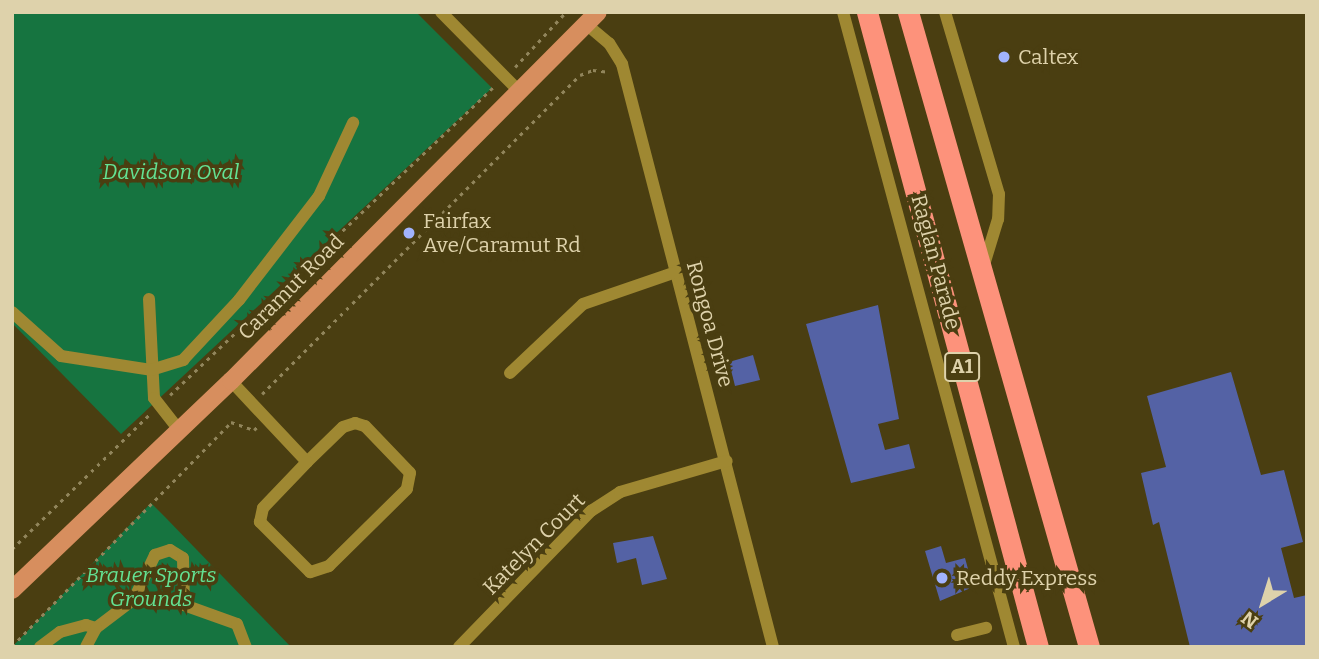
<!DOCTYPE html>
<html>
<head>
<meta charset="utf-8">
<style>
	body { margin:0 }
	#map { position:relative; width:1319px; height:659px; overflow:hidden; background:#4a3e11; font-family:Bitter,serif }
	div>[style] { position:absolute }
	.green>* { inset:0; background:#167440 }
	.building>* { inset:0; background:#5462a5 }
	.path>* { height:2.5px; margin-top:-1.25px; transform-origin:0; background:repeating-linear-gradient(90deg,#91855b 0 3.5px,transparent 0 8.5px) }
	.minor>* { height:12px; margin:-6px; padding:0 6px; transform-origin:6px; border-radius:6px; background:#9f8832 }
	.major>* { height:18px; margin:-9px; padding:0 9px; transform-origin:9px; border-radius:9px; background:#d78e5e }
	.highway>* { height:21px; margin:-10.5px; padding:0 10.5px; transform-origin:10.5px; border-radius:10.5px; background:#fd927b }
	.dots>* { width:19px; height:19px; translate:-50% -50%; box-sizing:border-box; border:4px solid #4a3e11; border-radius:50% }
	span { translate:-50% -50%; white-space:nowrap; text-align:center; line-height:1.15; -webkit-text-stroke:7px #4a3e11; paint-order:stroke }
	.shield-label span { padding:2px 5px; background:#4a3e11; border:2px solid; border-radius:5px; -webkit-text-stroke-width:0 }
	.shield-label { font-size:19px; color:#ded2ab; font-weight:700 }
	.poi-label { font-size:21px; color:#ded2ab }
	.left { translate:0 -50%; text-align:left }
	.park-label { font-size:21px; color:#63e293; font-style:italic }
	.street-label { font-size:21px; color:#ded2ab }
	.frame { position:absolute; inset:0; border:14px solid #ded2ab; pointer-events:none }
	.north { position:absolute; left:1228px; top:568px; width:70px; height:70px; -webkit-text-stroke:5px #4a3e11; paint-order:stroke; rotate:218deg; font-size:19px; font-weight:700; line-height:28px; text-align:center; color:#ded2ab }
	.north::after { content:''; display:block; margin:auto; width:24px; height:32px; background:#ded2ab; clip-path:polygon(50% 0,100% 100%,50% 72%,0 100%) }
</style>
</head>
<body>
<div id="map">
	<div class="green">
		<i style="clip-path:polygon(12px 12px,416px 12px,492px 88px,121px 434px,12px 323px)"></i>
		<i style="clip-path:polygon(151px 503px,166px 518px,291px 647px,12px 647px)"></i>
	</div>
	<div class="building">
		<i style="clip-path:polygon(878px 305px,899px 419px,878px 424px,885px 450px,909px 444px,915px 468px,851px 483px,806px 324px)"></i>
		<i style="clip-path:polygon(753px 355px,760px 380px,735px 386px,729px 362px)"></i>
		<i style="clip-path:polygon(1231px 372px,1261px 475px,1284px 470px,1303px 542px,1281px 548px,1294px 598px,1307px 595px,1307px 647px,1190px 647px,1159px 522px,1153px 525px,1141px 473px,1166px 467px,1147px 396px)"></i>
		<i style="clip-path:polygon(653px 536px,667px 579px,642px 585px,636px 558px,617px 563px,613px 543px)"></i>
		<i style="clip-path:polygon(941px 546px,946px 563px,965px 558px,973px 587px,940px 601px,925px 551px)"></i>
	</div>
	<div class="path">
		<i style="left:515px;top:67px;width:75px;rotate:-47.2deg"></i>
		<i style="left:262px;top:394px;width:450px;rotate:-45.1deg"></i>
		<i style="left:580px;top:75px;width:14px;rotate:-21deg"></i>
		<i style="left:593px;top:70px;width:17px;rotate:7deg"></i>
		<i style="left:170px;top:395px;width:448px;rotate:-43.6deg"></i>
		<i style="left:12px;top:549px;width:193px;rotate:-44.4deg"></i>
		<i style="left:12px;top:646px;width:313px;rotate:-45.6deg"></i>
		<i style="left:231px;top:422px;width:24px;rotate:19deg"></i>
		<i style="left:254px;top:430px;width:4px;rotate:-45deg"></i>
	</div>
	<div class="minor">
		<i style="left:441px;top:12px;width:110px;rotate:45.4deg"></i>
		<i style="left:843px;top:12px;width:658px;rotate:74.93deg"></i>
		<i style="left:945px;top:12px;width:190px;rotate:73.5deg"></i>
		<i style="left:999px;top:194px;width:25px;rotate:92deg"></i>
		<i style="left:998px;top:219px;width:51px;rotate:107deg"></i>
		<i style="left:586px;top:24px;width:30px;rotate:40deg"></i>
		<i style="left:609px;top:43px;width:25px;rotate:58deg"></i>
		<i style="left:622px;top:64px;width:602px;rotate:75.48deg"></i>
		<i style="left:149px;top:299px;width:99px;rotate:87.1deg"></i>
		<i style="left:154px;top:398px;width:41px;rotate:52deg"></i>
		<i style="left:12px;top:312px;width:66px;rotate:41.9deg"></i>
		<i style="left:61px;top:356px;width:91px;rotate:8.8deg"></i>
		<i style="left:151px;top:370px;width:34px;rotate:-17deg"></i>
		<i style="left:183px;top:360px;width:82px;rotate:-47deg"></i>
		<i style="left:239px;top:300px;width:131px;rotate:-52.4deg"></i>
		<i style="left:319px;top:196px;width:81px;rotate:-65deg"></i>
		<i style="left:510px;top:373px;width:100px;rotate:-43.4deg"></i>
		<i style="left:583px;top:304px;width:98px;rotate:-19deg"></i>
		<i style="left:231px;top:381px;width:111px;rotate:46.8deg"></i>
		<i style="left:307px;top:462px;width:50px;rotate:-44.2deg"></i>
		<i style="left:343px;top:427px;width:13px;rotate:-18deg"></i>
		<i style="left:355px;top:423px;width:10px;rotate:17deg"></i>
		<i style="left:365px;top:426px;width:65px;rotate:46.2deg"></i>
		<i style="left:410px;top:473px;width:16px;rotate:101deg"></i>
		<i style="left:407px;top:489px;width:110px;rotate:135.4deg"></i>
		<i style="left:329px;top:566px;width:20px;rotate:162deg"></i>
		<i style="left:310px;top:572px;width:71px;rotate:-135deg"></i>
		<i style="left:260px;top:522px;width:14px;rotate:-78deg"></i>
		<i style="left:263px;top:508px;width:64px;rotate:-46.3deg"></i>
		<i style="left:96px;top:628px;width:48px;rotate:-37.3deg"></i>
		<i style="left:134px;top:599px;width:49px;rotate:-64.5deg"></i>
		<i style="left:155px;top:555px;width:16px;rotate:-18deg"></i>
		<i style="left:170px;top:550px;width:15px;rotate:32deg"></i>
		<i style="left:183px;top:558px;width:47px;rotate:88.8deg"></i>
		<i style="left:184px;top:605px;width:56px;rotate:19.7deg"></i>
		<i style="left:237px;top:624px;width:25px;rotate:69deg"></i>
		<i style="left:957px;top:635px;width:30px;rotate:-14deg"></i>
		<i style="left:40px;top:647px;width:25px;rotate:-37deg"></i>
		<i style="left:60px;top:632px;width:27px;rotate:-15deg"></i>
		<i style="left:86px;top:625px;width:10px;rotate:17deg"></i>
		<i style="left:96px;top:628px;width:21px;rotate:118deg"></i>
		<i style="left:459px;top:647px;width:190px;rotate:-45.9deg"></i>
		<i style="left:591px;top:511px;width:35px;rotate:-33deg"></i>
		<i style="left:620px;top:492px;width:111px;rotate:-16.2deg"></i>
	</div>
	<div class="major">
		<i style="left:12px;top:590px;width:303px;rotate:-43.7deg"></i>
		<i style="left:231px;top:381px;width:520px;rotate:-45.16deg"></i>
	</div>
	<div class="highway">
		<i style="left:867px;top:12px;width:658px;rotate:74.93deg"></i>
		<i style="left:908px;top:12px;width:660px;rotate:74.09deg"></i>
	</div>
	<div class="dots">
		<i style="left:1004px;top:57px;background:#a1b3fd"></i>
		<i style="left:409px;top:233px;background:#a1b3fd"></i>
		<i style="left:942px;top:578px;background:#a1b3fd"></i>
	</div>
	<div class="shield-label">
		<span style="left:962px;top:367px">A1</span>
	</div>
	<div class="poi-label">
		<span class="left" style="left:1018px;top:57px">Caltex</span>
		<span class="left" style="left:423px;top:233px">Fairfax<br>Ave/Caramut Rd</span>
		<span class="left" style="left:956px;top:578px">Reddy Express</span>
	</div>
	<div class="park-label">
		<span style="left:171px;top:172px">Davidson Oval</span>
		<span style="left:151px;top:587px">Brauer Sports<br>Grounds</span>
	</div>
	<div class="street-label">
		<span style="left:936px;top:262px;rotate:75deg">Raglan Parade</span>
		<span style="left:291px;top:287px;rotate:-45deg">Caramut Road</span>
		<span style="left:710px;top:324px;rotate:75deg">Rongoa Drive</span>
		<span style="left:534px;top:544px;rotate:-45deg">Katelyn Court</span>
	</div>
	<div class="frame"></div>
	<div class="north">N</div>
</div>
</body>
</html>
